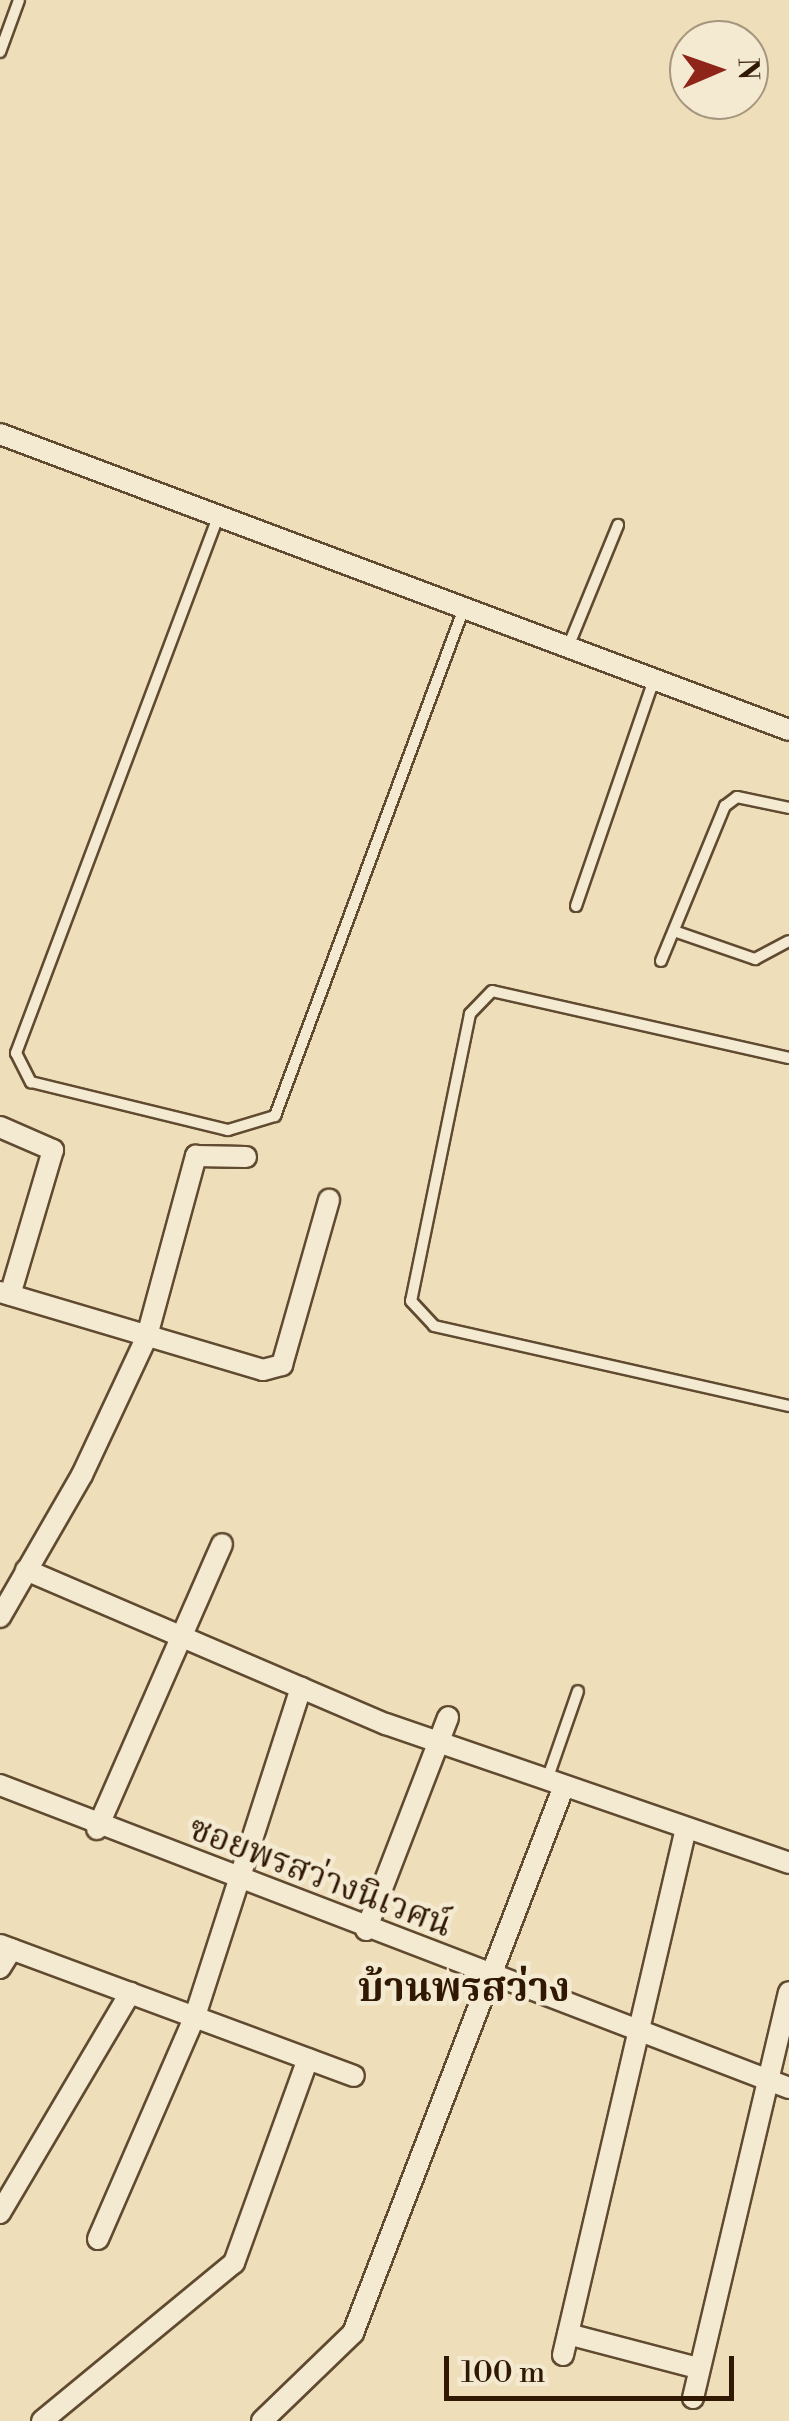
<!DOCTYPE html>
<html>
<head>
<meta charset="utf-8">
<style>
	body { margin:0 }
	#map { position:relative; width:789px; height:2421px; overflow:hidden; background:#eedeb9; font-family:"Libre Bodoni","Noto Serif Thai",serif }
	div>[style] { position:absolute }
	.roads { filter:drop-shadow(2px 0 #604a30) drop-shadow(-2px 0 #604a30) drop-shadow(0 2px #604a30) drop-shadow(0 -2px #604a30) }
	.service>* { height:10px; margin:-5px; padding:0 5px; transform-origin:5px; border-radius:5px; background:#f4ead2 }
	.minor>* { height:20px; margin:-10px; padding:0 10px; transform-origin:10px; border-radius:10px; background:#f4ead2 }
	span { translate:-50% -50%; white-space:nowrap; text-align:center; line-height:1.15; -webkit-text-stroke:9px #f4ead2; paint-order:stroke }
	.street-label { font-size:35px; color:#301802 }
	.quarter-label { font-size:40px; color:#301802; font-weight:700 }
	.north { position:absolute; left:669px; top:20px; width:100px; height:100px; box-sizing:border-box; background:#f4ead2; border:2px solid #a6967f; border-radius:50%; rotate:88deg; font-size:28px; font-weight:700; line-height:40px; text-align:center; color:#301802 }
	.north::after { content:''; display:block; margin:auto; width:35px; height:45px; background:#8f2418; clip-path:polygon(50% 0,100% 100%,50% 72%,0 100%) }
	.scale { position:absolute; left:444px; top:2356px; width:290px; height:45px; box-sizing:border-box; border:5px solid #301802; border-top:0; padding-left:12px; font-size:30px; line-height:35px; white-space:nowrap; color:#301802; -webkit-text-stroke:8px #f4ead2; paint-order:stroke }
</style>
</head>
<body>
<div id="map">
	<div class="roads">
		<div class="service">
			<i style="left:0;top:52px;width:55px;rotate:-69.9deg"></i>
			<i style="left:218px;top:517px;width:573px;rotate:110.65deg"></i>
			<i style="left:16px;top:1053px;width:33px;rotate:63deg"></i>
			<i style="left:31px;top:1082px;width:203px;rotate:13.7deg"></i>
			<i style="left:228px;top:1130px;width:49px;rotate:-16.6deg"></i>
			<i style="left:275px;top:1116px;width:542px;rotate:-69.59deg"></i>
			<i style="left:568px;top:647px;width:132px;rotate:-67.7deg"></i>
			<i style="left:576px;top:906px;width:239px;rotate:-71deg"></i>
			<i style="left:674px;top:931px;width:86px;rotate:19.1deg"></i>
			<i style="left:755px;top:959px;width:38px;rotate:-28deg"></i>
			<i style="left:661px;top:961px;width:168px;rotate:-67.6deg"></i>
			<i style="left:725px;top:806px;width:15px;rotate:-37deg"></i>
			<i style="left:737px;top:797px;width:53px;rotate:11.9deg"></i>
			<i style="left:789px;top:1058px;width:304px;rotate:-167.3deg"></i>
			<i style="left:492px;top:991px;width:32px;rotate:134deg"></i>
			<i style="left:470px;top:1014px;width:293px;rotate:101.6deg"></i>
			<i style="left:411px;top:1301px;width:34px;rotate:47deg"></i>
			<i style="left:434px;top:1326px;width:364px;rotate:12.7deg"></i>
			<i style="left:547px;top:1780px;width:94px;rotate:-70.8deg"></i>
		</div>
		<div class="minor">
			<i style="left:0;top:434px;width:843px;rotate:20.56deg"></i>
			<i style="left:0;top:1127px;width:58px;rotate:23.5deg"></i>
			<i style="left:53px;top:1150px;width:151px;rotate:106.5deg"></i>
			<i style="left:0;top:1292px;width:274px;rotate:16.5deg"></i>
			<i style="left:263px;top:1370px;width:20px;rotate:-15deg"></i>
			<i style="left:282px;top:1365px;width:172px;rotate:-74.1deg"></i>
			<i style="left:26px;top:1570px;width:392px;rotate:23.2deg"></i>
			<i style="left:386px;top:1724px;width:426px;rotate:19deg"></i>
			<i style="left:0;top:1617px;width:164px;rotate:-60deg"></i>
			<i style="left:82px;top:1475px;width:153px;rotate:-64.9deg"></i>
			<i style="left:147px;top:1336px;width:187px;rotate:-74.8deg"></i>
			<i style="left:196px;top:1156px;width:50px;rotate:1.1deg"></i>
			<i style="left:0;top:1785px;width:845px;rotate:21.01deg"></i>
			<i style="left:97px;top:1829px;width:311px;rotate:-66.3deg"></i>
			<i style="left:366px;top:1930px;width:228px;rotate:-68.9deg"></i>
			<i style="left:0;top:1945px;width:377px;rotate:20.3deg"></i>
			<i style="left:0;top:1968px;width:22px;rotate:-58deg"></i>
			<i style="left:0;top:2213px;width:256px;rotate:-59.4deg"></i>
			<i style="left:98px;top:2239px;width:243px;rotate:-66.5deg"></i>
			<i style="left:195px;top:2016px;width:345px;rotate:-72.1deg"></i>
			<i style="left:568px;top:2334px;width:134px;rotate:14.7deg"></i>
			<i style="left:563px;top:2355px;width:541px;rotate:-76.86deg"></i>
			<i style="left:693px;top:2398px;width:417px;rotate:-76.7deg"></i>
			<i style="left:42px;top:2421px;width:249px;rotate:-39.5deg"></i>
			<i style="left:234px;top:2263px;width:217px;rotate:-70.1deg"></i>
			<i style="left:262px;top:2421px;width:127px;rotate:-44deg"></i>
			<i style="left:353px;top:2333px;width:586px;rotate:-68.91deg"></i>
		</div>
	</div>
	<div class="street-label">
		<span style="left:320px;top:1878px;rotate:21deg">ซอยพรสว่างนิเวศน์</span>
	</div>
	<div class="quarter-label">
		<span style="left:464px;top:1989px">บ้านพรสว่าง</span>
	</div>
	<div class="north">N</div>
	<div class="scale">100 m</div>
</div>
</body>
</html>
